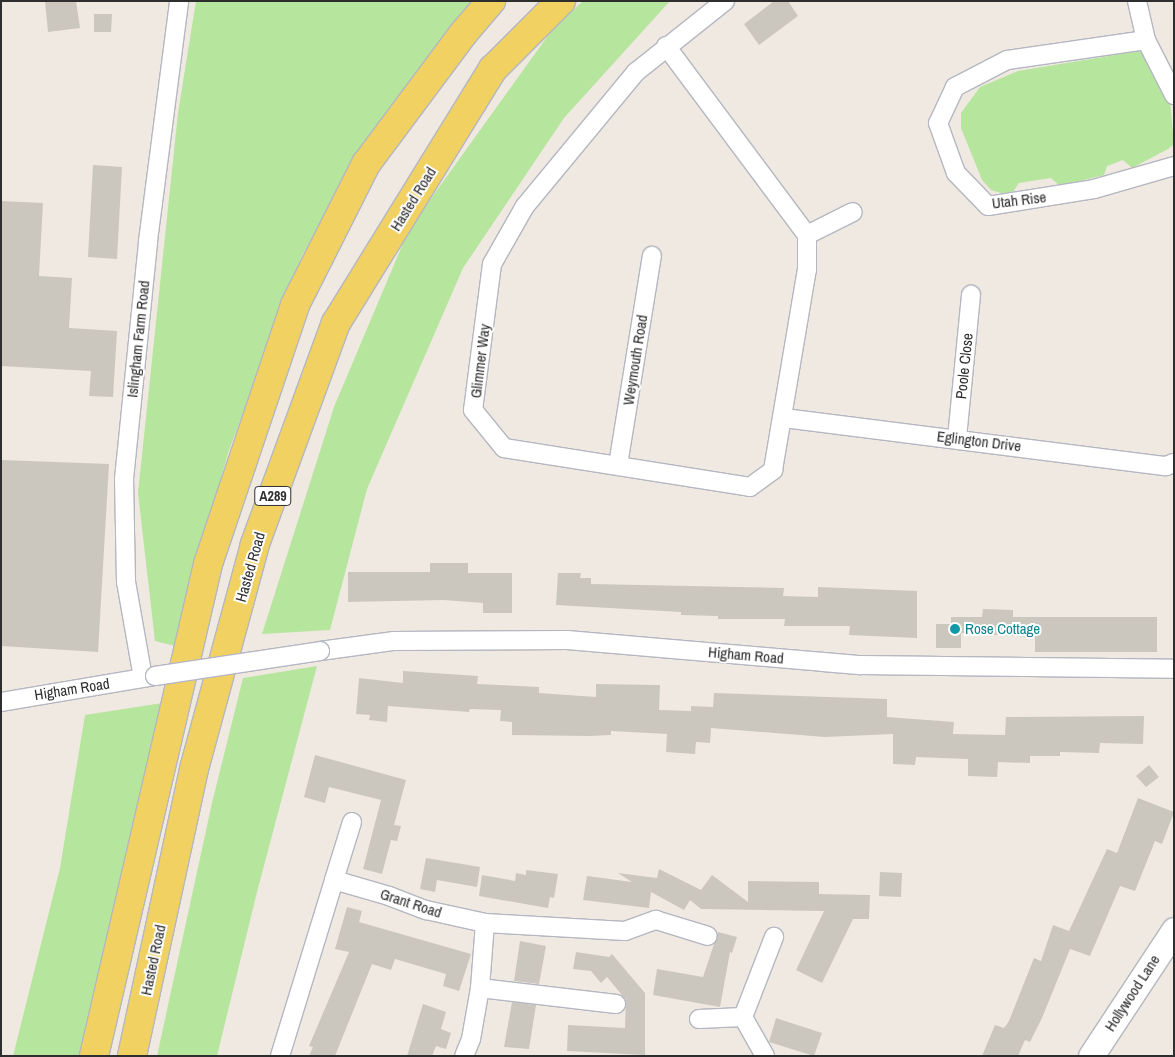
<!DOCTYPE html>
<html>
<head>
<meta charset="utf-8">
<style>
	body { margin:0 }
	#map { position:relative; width:1175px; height:1057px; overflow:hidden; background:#efe9e1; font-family:"Archivo Narrow",sans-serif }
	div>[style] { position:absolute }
	.green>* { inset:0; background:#b6e59e }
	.building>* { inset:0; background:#cbc7bf }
	.roads { filter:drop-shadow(1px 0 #b4b7c1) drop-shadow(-1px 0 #b4b7c1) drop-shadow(0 1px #b4b7c1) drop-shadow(0 -1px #b4b7c1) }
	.minor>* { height:18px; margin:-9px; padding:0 9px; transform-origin:9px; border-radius:9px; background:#fff }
	.secondary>* { height:25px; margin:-12.5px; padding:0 12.5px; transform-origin:12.5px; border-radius:12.5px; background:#fff }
	.primary>* { height:28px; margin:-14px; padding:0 14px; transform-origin:14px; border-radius:14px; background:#f2d163 }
	.bridges { filter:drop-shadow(1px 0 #b4b7c1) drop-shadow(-1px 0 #b4b7c1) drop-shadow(0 1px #b4b7c1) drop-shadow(0 -1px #b4b7c1) }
	.minor-bridge>* { height:18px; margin:-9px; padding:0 9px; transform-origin:9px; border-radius:9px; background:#fff }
	.dots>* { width:14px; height:14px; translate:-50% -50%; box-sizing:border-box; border:2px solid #fff; border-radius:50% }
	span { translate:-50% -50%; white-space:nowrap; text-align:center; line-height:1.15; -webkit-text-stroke:4px #fff; paint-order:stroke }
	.shield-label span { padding:1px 4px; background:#fff; border:1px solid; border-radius:4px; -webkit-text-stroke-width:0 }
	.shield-label { font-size:14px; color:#2e2e2e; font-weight:700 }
	.street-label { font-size:15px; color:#2e2e2e }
	.culture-label { font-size:15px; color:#0d838f }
	.left { translate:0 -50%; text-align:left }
	.frame { position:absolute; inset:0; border:2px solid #2e2e2e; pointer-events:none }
</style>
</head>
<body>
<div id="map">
	<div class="green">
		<i style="clip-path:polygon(196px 1px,473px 1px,363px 145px,301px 258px,228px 453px,175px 646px,155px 641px,138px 493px,178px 113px)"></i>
		<i style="clip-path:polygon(583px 1px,670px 1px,564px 118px,463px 268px,367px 489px,330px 630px,262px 634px,334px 407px,409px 229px,552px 30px)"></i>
		<i style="clip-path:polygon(1139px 51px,1147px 55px,1170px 100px,1174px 144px,1168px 149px,1132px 168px,1123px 160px,1107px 166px,1104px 175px,1060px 186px,1051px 178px,1019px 183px,1012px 193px,1001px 193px,991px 190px,982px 180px,961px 128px,961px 113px,980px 87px,1018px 71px)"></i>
		<i style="clip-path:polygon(317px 666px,257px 892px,217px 1056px,157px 1056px,212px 803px,243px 678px)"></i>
		<i style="clip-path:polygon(169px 702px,84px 1056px,13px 1056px,60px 868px,85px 715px)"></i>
	</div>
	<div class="building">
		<i style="clip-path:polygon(45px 1px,76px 1px,80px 28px,48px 32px)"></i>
		<i style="clip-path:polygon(774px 1px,788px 1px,798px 16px,759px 45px,744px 24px)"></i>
		<i style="clip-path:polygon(94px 14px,112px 14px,111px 32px,94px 32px)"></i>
		<i style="clip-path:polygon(93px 165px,122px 167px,117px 259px,88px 257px)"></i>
		<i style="clip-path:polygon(1px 201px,43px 203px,39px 276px,72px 278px,69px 328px,117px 331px,113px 397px,89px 396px,91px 371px,1px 366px)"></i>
		<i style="clip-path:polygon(1px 460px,109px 464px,98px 652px,1px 646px)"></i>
		<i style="clip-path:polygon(430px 563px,468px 563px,468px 573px,512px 573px,512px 613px,483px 613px,483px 603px,444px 600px,348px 602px,348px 572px,430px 572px)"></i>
		<i style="clip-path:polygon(558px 573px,581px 573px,580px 578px,591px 578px,591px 584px,784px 588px,783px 596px,818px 597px,818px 587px,917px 591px,917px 638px,849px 635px,850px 626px,784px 626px,785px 619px,718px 619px,718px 616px,681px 615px,681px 612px,556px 605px)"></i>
		<i style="clip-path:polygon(983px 609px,1013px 610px,1013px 617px,1157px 617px,1157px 652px,1035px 652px,1035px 637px,961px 633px,961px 648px,936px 648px,936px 624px,951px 624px,951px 617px,982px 617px)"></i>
		<i style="clip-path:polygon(403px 671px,478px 676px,477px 684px,539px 687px,539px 693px,596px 697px,596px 684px,660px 685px,659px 710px,691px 711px,691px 706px,713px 707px,714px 693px,887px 699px,887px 717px,954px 722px,953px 734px,1005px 735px,1006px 717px,1144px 716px,1143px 744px,1100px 743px,1099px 753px,1060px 752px,1060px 756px,1030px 756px,1030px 763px,998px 762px,997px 777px,968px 776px,968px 759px,916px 757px,915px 765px,893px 764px,893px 734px,825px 737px,711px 728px,710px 743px,696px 742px,695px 754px,666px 752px,667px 734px,611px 731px,611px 735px,589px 736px,512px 735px,512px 722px,500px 721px,501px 710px,470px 709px,469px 712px,388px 706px,387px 722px,369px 720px,370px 715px,356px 714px,359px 678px,403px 683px)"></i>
		<i style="clip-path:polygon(315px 755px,406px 780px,394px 825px,401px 826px,397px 841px,391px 840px,382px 874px,363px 869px,381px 800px,329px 787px,325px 803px,304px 797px)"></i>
		<i style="clip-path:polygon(1149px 765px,1159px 777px,1146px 787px,1136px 776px)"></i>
		<i style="clip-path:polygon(1138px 798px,1174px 812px,1162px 844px,1155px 841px,1135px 891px,1120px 886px,1090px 956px,1070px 949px,1042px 1018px,1030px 1042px,1025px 1040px,1018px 1056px,982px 1056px,995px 1025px,1004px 1028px,1009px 1021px,1034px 958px,1041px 961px,1053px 925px,1069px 931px,1107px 849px,1117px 853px)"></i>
		<i style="clip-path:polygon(426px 858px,480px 867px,477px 887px,437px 880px,435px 892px,420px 889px)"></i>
		<i style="clip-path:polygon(659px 869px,701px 890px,712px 875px,748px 902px,748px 881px,819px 882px,819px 894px,870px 895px,869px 919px,853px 919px,822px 983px,796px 970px,824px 911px,701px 909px,690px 900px,684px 910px,651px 892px,649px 908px,583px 900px,587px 876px,632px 882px,618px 873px,657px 878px)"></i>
		<i style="clip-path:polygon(526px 870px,558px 874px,554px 898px,550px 897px,548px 908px,479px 896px,482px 875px,515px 881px,516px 873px,526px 875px)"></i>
		<i style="clip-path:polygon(880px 872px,902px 873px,901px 897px,879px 896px)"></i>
		<i style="clip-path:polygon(347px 907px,362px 911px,359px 922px,471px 954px,459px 991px,443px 986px,446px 974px,395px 959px,391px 970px,372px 964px,335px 1056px,309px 1056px,313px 1047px,309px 1046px,349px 952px,335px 949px)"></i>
		<i style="clip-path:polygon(718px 932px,737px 937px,732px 953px,730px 952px,720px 1007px,653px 995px,657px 969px,703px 977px)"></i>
		<i style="clip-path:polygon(520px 941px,546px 946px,539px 984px,514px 981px)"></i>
		<i style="clip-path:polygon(576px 952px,609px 957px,612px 954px,645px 993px,645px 1055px,567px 1051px,568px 1025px,625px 1028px,626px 1000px,607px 977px,601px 983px,591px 971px,573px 969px)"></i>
		<i style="clip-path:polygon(512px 1002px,536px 1005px,529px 1049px,504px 1047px)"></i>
		<i style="clip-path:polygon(423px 1004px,446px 1012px,441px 1029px,451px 1033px,446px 1049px,436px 1046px,432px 1056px,407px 1056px)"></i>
		<i style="clip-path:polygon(776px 1018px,822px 1033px,814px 1056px,769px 1042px)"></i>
	</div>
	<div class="roads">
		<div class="minor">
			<i style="left:725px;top:1px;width:114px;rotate:141.4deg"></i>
			<i style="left:636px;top:72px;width:174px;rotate:129.6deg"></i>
			<i style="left:525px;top:206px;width:67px;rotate:119.6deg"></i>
			<i style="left:492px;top:264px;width:147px;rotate:97.4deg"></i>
			<i style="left:473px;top:410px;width:49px;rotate:50.8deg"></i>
			<i style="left:504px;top:448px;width:249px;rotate:9deg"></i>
			<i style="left:750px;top:487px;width:29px;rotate:-36deg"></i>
			<i style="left:773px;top:470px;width:203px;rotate:-80.4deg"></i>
			<i style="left:807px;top:270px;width:35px;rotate:-90deg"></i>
			<i style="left:1137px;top:1px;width:40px;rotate:77deg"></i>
			<i style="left:1146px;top:40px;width:62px;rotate:63deg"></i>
			<i style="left:1146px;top:40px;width:140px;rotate:171.8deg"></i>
			<i style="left:1007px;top:60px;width:59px;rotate:152.6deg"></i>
			<i style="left:955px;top:87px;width:40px;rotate:115deg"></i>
			<i style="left:938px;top:123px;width:53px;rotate:70.2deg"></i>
			<i style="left:956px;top:173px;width:46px;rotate:45.9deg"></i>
			<i style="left:988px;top:206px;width:107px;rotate:-9.1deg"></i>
			<i style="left:1094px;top:189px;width:83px;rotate:-16deg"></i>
			<i style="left:666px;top:46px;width:236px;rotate:53.3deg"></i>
			<i style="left:807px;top:235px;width:51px;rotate:-26.6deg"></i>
			<i style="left:784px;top:418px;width:385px;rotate:7.2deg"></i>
			<i style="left:1166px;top:466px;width:9px;rotate:-21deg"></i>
			<i style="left:957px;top:438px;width:144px;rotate:-84.4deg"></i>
			<i style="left:618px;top:465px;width:212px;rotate:-80.8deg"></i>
			<i style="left:320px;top:651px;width:75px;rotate:-7.7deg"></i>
			<i style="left:394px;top:641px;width:173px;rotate:-0.3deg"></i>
			<i style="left:567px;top:640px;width:295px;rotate:4.9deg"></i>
			<i style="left:861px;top:665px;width:313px;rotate:0.7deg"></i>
			<i style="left:143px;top:678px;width:97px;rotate:-100deg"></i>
			<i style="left:126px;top:582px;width:103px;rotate:-91.1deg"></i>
			<i style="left:124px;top:479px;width:239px;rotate:-84.2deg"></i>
			<i style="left:148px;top:241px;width:242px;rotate:-82.6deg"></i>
			<i style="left:1px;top:702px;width:155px;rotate:-9.6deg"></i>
			<i style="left:352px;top:822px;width:61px;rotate:107.2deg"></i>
			<i style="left:334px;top:880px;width:57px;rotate:16.2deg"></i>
			<i style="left:389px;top:896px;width:40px;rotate:21deg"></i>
			<i style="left:426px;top:910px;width:60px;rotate:12.4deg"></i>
			<i style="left:485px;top:923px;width:65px;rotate:94.4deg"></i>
			<i style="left:480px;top:988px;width:52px;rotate:100deg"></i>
			<i style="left:471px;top:1039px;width:18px;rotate:112deg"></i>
			<i style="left:485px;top:923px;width:140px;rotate:3.3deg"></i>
			<i style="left:625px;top:931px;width:33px;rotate:-20deg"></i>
			<i style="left:656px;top:920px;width:54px;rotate:17.1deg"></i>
			<i style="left:480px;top:988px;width:137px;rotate:6.7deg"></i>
			<i style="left:699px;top:1019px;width:44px;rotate:-2.6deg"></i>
			<i style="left:280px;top:1056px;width:184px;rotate:-72.9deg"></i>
			<i style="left:765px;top:1056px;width:45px;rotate:-119.4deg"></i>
			<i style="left:743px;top:1017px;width:86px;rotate:-68.8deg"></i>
		</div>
		<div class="secondary">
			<i style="left:1091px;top:1056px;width:151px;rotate:-56.6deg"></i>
		</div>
		<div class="primary">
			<i style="left:94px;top:1056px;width:505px;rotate:-76.95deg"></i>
			<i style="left:208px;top:564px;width:273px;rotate:-71.4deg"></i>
			<i style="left:295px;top:305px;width:158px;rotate:-63.3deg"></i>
			<i style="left:366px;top:164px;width:161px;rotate:-53.3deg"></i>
			<i style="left:462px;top:35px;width:45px;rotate:-49.5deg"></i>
			<i style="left:132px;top:1056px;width:294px;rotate:-77.8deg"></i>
			<i style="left:194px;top:769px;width:233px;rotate:-74.8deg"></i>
			<i style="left:255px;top:544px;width:235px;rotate:-69.9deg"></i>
			<i style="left:336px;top:323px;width:299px;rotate:-58.3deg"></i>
			<i style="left:493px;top:69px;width:96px;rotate:-45deg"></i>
		</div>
	</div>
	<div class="bridges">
		<div class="minor-bridge">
			<i style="left:155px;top:676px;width:167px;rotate:-8.6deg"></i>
		</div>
	</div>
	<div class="dots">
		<i style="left:955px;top:629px;background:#0f9aa8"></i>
	</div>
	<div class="shield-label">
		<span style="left:273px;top:496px">A289</span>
	</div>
	<div class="street-label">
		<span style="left:413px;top:199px;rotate:-58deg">Hasted Road</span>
		<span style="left:1019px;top:200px;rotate:-7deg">Utah Rise</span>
		<span style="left:138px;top:339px;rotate:-84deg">Islingham Farm Road</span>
		<span style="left:635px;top:360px;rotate:-81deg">Weymouth Road</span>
		<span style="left:480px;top:361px;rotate:-83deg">Glimmer Way</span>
		<span style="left:964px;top:366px;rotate:-84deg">Poole Close</span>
		<span style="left:979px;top:441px;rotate:7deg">Eglington Drive</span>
		<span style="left:250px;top:567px;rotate:-74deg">Hasted Road</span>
		<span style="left:746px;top:655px;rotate:5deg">Higham Road</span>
		<span style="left:72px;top:689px;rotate:-9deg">Higham Road</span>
		<span style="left:411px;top:903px;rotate:18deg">Grant Road</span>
		<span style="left:153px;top:960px;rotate:-78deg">Hasted Road</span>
		<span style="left:1132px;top:993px;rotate:-57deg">Hollywood Lane</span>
	</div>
	<div class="culture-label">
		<span class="left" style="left:965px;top:629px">Rose Cottage</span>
	</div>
	<div class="frame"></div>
</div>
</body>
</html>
